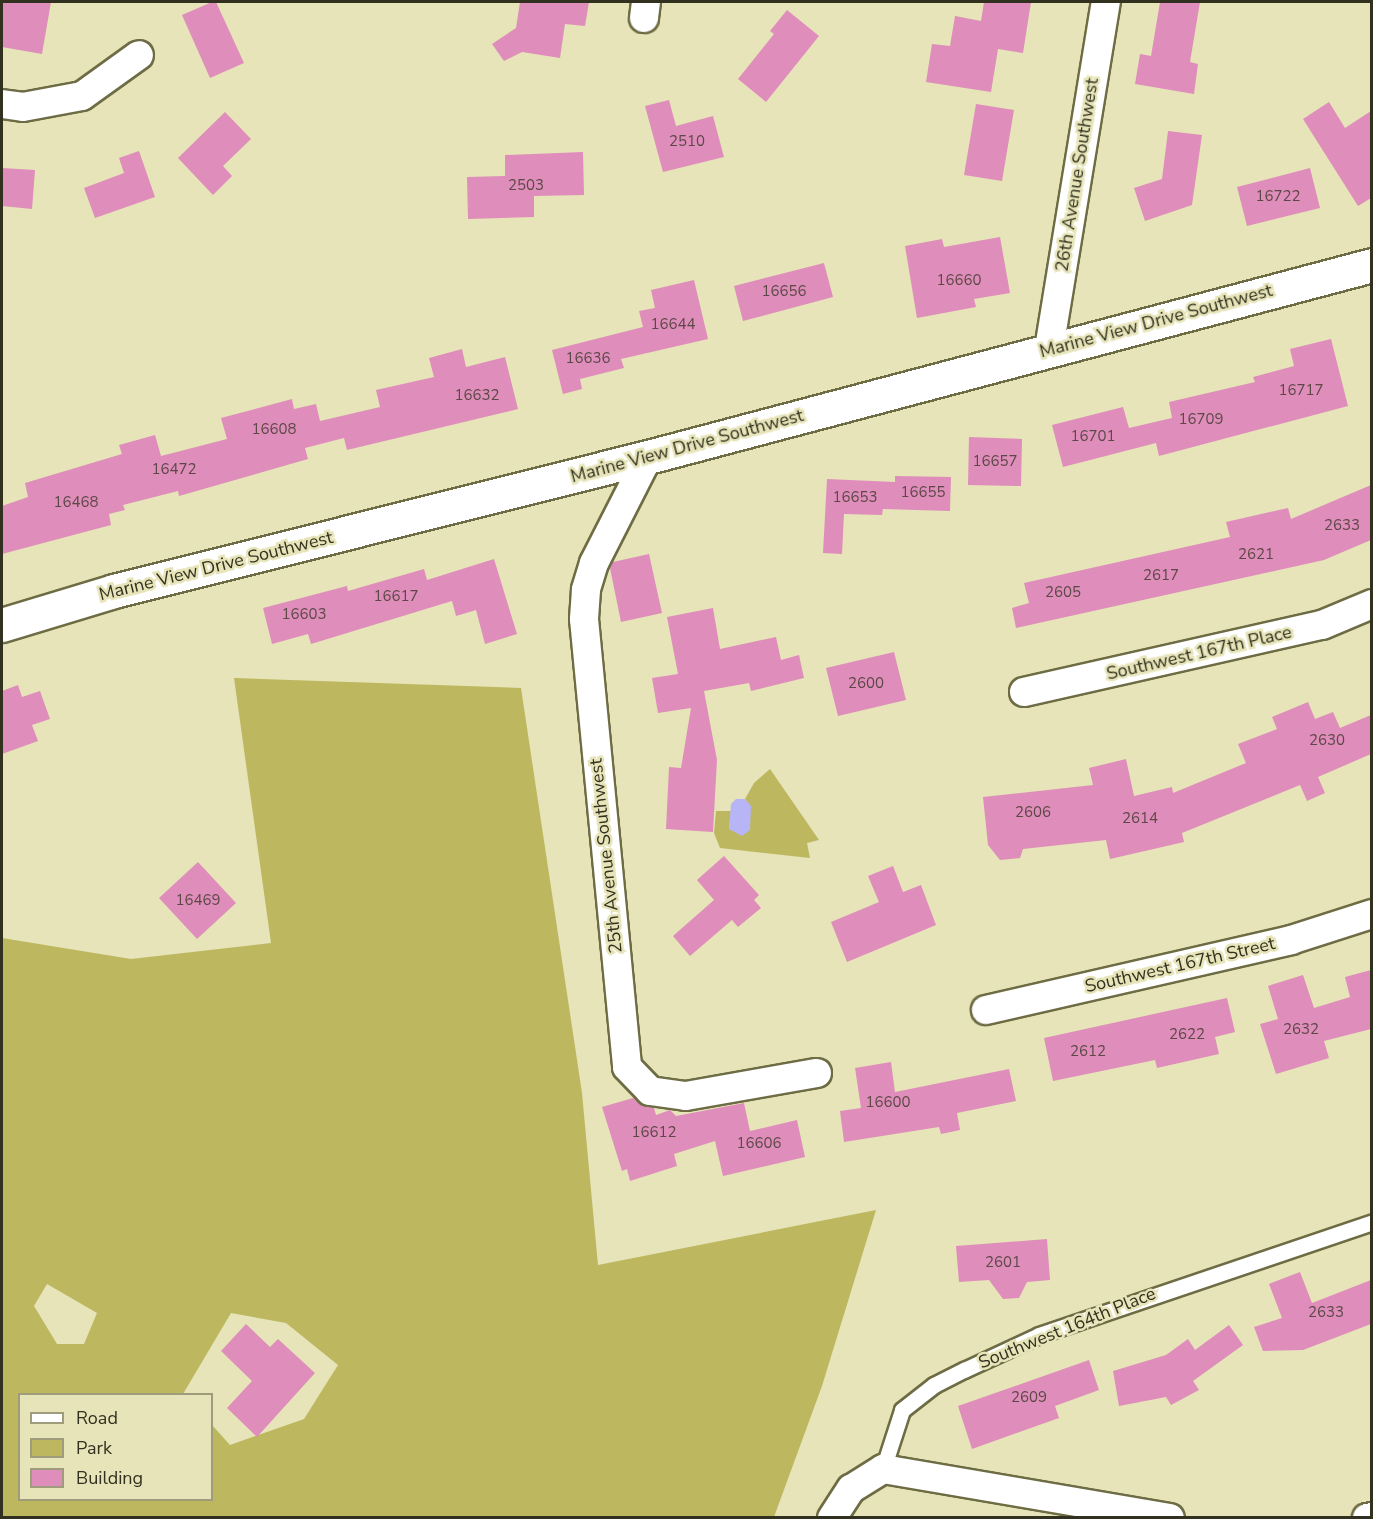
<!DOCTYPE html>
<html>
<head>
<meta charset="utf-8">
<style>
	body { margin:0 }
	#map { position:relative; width:1373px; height:1519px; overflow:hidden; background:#e6e4b8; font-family:"Nunito Sans",sans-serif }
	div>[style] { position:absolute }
	.green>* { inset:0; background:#bdb860 }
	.water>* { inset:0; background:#b7b5f6 }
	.building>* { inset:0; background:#df8dbb }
	.roads { filter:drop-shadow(2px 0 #6e6c44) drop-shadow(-2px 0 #6e6c44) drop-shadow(0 2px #6e6c44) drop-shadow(0 -2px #6e6c44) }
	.service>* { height:15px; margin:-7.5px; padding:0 7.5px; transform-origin:7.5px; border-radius:7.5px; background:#fff }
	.minor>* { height:28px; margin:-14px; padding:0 14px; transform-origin:14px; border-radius:14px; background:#fff }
	.tertiary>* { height:33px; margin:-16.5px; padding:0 16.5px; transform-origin:16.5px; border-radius:16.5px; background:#fff }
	span { translate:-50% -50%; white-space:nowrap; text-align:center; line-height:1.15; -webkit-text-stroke:5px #e6e4b8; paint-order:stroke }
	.number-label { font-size:15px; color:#5d4847 }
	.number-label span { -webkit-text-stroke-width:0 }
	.street-label { font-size:18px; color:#323120 }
	.frame { position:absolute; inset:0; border:3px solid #323120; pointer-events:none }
	.legend { position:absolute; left:18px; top:1393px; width:195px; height:108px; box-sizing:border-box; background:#e6e4b8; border:2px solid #9e9c7b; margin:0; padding:8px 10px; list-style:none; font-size:18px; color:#323120 }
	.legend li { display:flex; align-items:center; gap:12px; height:30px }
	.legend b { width:30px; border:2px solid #9e9c7b }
</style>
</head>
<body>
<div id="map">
	<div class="green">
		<i style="clip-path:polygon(evenodd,234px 678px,521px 688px,582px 1093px,598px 1265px,876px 1210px,822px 1386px,774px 1517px,2px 1517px,2px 938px,131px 959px,271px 943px,234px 678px,47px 1284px,97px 1313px,84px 1344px,57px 1344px,34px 1306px,47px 1284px,234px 678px,231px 1313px,286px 1323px,338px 1365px,304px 1419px,230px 1445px,212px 1425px,212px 1500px,20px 1500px,20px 1394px,183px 1394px,231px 1313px)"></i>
		<i style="clip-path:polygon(770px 769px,819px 840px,807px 843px,810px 858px,720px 848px,714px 833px,716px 811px,731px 811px,729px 829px,748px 803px,745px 799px,754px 783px)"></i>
	</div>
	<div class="water">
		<i style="clip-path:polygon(736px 799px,745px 799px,751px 806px,750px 830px,742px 836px,729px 829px,731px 804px)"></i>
	</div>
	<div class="building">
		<i style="clip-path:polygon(2px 2px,51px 2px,42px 54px,2px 47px)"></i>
		<i style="clip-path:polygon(212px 2px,216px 2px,244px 63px,210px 78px,182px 15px)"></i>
		<i style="clip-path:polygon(520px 2px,589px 2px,585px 26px,565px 24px,560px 58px,522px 52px,504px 61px,492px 44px,516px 28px)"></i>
		<i style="clip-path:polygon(984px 2px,1031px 2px,1023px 53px,998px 49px,991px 92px,926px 82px,932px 44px,950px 46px,955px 16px,981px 21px)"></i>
		<i style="clip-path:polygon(1160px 2px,1200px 2px,1190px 62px,1198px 64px,1194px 94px,1135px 84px,1140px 54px,1151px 56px)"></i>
		<i style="clip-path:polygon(787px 10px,819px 36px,766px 102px,738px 79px,774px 34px,770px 31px)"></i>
		<i style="clip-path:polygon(669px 100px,676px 126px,713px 116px,724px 157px,663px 172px,645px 106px)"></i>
		<i style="clip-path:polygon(1329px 102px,1345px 128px,1371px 111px,1371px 198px,1358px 206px,1303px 119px)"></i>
		<i style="clip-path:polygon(976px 104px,1014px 110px,1002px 181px,964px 175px)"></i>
		<i style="clip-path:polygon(225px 112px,251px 139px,223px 166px,232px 176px,213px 195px,178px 158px)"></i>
		<i style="clip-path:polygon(1168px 131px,1202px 135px,1192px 205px,1145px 221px,1134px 188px,1162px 179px)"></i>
		<i style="clip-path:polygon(139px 151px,155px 197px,95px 218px,84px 188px,124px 173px,119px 158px)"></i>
		<i style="clip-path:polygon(583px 152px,584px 195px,534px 196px,534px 217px,468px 219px,467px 177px,505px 176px,505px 155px)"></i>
		<i style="clip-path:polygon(2px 168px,35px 170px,32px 209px,2px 206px)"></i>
		<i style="clip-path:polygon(1310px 168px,1320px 208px,1247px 226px,1237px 187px)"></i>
		<i style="clip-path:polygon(1000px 237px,1010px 293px,974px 299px,976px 307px,917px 318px,905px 246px,942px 239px,944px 247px)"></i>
		<i style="clip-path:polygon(824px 263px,833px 297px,743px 321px,734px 286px)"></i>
		<i style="clip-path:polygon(694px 280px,708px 339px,621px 359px,624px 368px,580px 379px,582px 389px,563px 394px,552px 350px,643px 327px,639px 311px,655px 308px,651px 290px)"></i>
		<i style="clip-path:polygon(1331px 339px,1348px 406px,1159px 456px,1156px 443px,1063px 467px,1052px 425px,1123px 407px,1129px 428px,1172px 418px,1169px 402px,1255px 382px,1253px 377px,1294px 366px,1290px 349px)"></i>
		<i style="clip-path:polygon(462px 349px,466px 367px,505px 357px,518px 409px,347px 450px,344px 438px,305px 448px,308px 459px,179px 496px,178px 491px,123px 505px,125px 510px,109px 514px,111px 525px,2px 554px,2px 506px,28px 497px,25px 483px,122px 454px,119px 445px,155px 435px,161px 456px,227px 439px,221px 418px,292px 399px,294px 409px,316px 404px,320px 421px,380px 407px,376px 390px,434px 377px,429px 358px)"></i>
		<i style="clip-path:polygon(969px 437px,1022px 439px,1021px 486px,968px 485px)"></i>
		<i style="clip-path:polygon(895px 476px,951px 477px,950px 511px,883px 509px,882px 515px,844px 514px,842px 554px,823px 553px,827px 479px,895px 482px)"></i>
		<i style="clip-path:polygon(1371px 485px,1371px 540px,1324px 560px,1016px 628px,1012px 608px,1029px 603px,1024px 583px,1230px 537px,1226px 522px,1288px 508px,1291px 519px)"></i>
		<i style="clip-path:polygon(649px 554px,662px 613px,621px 622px,610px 568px,613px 562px)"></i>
		<i style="clip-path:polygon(494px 559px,517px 634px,485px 644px,476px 610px,456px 616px,452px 601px,311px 644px,308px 634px,272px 644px,263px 608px,347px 586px,348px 591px,424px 569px,427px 580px)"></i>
		<i style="clip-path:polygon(713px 608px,720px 649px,776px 637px,781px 660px,799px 655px,804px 678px,751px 691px,749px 683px,704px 691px,717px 760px,713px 832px,666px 829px,669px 767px,681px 768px,691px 708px,658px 713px,652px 678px,678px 674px,667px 617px)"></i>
		<i style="clip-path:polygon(894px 652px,906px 700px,838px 716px,826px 668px)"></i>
		<i style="clip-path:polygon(18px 685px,22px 697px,40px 691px,50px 719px,32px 725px,38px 741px,2px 754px,2px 691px)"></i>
		<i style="clip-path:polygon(1308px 702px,1315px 719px,1333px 712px,1340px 728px,1371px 715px,1371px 754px,1318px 777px,1325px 793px,1307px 801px,1300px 785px,1182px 833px,1184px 842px,1110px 859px,1106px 840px,1023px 849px,1020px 858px,1000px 860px,988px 845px,983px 797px,1093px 785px,1089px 768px,1126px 759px,1134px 796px,1172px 787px,1173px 793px,1246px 763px,1238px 744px,1277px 729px,1272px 717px)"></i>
		<i style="clip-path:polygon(724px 856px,759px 895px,754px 900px,761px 908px,738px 927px,732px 920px,690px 956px,673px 936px,714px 900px,697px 880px)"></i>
		<i style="clip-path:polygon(198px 862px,236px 903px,197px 939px,159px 898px)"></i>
		<i style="clip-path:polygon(893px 866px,903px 892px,921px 885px,936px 925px,847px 962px,831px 922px,879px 902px,868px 876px)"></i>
		<i style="clip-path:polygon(1371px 970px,1371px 1029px,1324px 1041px,1329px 1058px,1276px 1074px,1260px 1024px,1278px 1019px,1268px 986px,1303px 975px,1314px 1008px,1350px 997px,1345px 977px)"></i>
		<i style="clip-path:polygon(1227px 998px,1235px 1032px,1215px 1037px,1219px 1054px,1157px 1068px,1155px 1060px,1053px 1081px,1044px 1038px)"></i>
		<i style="clip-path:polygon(891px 1062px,895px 1092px,1009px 1069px,1016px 1101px,957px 1113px,960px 1130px,941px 1134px,939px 1127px,844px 1142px,840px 1111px,861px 1108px,855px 1068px)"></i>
		<i style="clip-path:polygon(633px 1098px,654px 1108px,656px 1115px,670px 1110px,676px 1116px,744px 1103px,750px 1131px,797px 1120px,805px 1157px,723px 1176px,715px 1141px,674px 1154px,677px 1166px,630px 1181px,627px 1169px,622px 1171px,602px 1107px)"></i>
		<i style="clip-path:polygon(1047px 1239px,1050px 1280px,1027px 1282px,1019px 1298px,1003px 1299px,989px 1280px,959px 1282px,956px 1246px)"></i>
		<i style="clip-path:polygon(1300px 1272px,1312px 1303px,1371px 1280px,1371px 1324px,1303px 1350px,1263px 1351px,1254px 1327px,1282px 1318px,1269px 1284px)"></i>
		<i style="clip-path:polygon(246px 1324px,270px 1347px,278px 1339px,315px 1373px,257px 1437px,227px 1408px,252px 1381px,221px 1351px)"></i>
		<i style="clip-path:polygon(1229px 1325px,1243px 1345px,1193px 1381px,1199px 1390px,1171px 1405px,1166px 1397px,1119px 1406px,1113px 1371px,1166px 1355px,1188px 1339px,1195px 1350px)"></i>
		<i style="clip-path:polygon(1089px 1360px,1099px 1390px,1055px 1406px,1059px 1418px,972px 1449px,958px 1406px)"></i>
	</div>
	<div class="roads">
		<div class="service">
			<i style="left:883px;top:1469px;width:62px;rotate:-72.1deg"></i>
			<i style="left:902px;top:1410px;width:41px;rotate:-38deg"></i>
			<i style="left:934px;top:1385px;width:34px;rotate:-27deg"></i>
			<i style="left:964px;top:1370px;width:83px;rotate:-25deg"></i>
			<i style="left:1039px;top:1335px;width:352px;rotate:-18.7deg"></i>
		</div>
		<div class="minor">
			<i style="left:644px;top:18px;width:16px;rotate:-83deg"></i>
			<i style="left:2px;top:104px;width:21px;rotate:8deg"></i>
			<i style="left:23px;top:107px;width:60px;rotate:-10.6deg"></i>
			<i style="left:82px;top:96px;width:70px;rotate:-35.7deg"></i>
			<i style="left:1049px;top:349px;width:352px;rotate:-80.7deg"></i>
			<i style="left:648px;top:457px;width:119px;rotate:117deg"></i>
			<i style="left:594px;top:563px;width:28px;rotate:107deg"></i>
			<i style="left:586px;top:590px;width:29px;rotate:94deg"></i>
			<i style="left:584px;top:619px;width:450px;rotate:84.5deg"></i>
			<i style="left:627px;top:1067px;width:33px;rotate:46deg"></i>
			<i style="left:650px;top:1091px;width:36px;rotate:8deg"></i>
			<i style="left:686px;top:1096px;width:133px;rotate:-10deg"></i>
			<i style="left:1024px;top:692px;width:305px;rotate:-12.7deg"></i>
			<i style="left:1322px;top:625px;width:54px;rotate:-22.8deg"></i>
			<i style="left:986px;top:1010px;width:313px;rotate:-12.9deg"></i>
			<i style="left:1291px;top:940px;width:85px;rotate:-17.8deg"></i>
			<i style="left:832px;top:1518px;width:35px;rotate:-57deg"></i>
			<i style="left:851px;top:1489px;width:38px;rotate:-32deg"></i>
			<i style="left:883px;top:1469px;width:291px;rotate:9.7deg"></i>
			<i style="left:1367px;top:1518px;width:5px;rotate:-11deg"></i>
		</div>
		<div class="tertiary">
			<i style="left:2px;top:625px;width:117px;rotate:-16.9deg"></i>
			<i style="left:114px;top:591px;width:551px;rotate:-14.09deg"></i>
			<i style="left:648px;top:457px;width:749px;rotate:-14.85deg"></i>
		</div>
	</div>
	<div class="number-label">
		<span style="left:687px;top:142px">2510</span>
		<span style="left:526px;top:186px">2503</span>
		<span style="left:1278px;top:197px">16722</span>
		<span style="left:959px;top:281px">16660</span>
		<span style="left:784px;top:292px">16656</span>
		<span style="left:673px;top:325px">16644</span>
		<span style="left:588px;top:359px">16636</span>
		<span style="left:1301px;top:391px">16717</span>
		<span style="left:477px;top:396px">16632</span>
		<span style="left:1201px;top:420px">16709</span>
		<span style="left:274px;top:430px">16608</span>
		<span style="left:1093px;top:437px">16701</span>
		<span style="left:995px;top:462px">16657</span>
		<span style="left:174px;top:470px">16472</span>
		<span style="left:923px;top:493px">16655</span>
		<span style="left:855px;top:498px">16653</span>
		<span style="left:76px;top:503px">16468</span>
		<span style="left:1342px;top:526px">2633</span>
		<span style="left:1256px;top:555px">2621</span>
		<span style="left:1161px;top:576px">2617</span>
		<span style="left:1063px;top:593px">2605</span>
		<span style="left:396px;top:597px">16617</span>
		<span style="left:304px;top:615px">16603</span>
		<span style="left:866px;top:684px">2600</span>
		<span style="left:1327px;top:741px">2630</span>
		<span style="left:1033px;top:813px">2606</span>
		<span style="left:1140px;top:819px">2614</span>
		<span style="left:198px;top:901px">16469</span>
		<span style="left:1301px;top:1030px">2632</span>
		<span style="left:1187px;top:1035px">2622</span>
		<span style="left:1088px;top:1052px">2612</span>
		<span style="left:888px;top:1103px">16600</span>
		<span style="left:654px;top:1133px">16612</span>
		<span style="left:759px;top:1144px">16606</span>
		<span style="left:1003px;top:1263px">2601</span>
		<span style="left:1326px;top:1313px">2633</span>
		<span style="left:1029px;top:1398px">2609</span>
	</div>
	<div class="street-label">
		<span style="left:1077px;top:175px;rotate:-81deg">26th Avenue Southwest</span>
		<span style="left:1156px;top:321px;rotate:-15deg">Marine View Drive Southwest</span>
		<span style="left:687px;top:446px;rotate:-15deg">Marine View Drive Southwest</span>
		<span style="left:216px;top:566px;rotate:-14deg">Marine View Drive Southwest</span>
		<span style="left:1199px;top:653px;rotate:-13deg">Southwest 167th Place</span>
		<span style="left:606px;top:856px;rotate:-96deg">25th Avenue Southwest</span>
		<span style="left:1180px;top:965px;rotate:-13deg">Southwest 167th Street</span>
		<span style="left:1067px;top:1328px;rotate:-22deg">Southwest 164th Place</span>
	</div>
	<div class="frame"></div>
	<ul class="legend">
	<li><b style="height:8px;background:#fff"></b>Road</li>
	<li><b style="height:16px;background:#bdb860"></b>Park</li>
	<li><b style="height:16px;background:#df8dbb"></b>Building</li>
	</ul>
</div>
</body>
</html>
